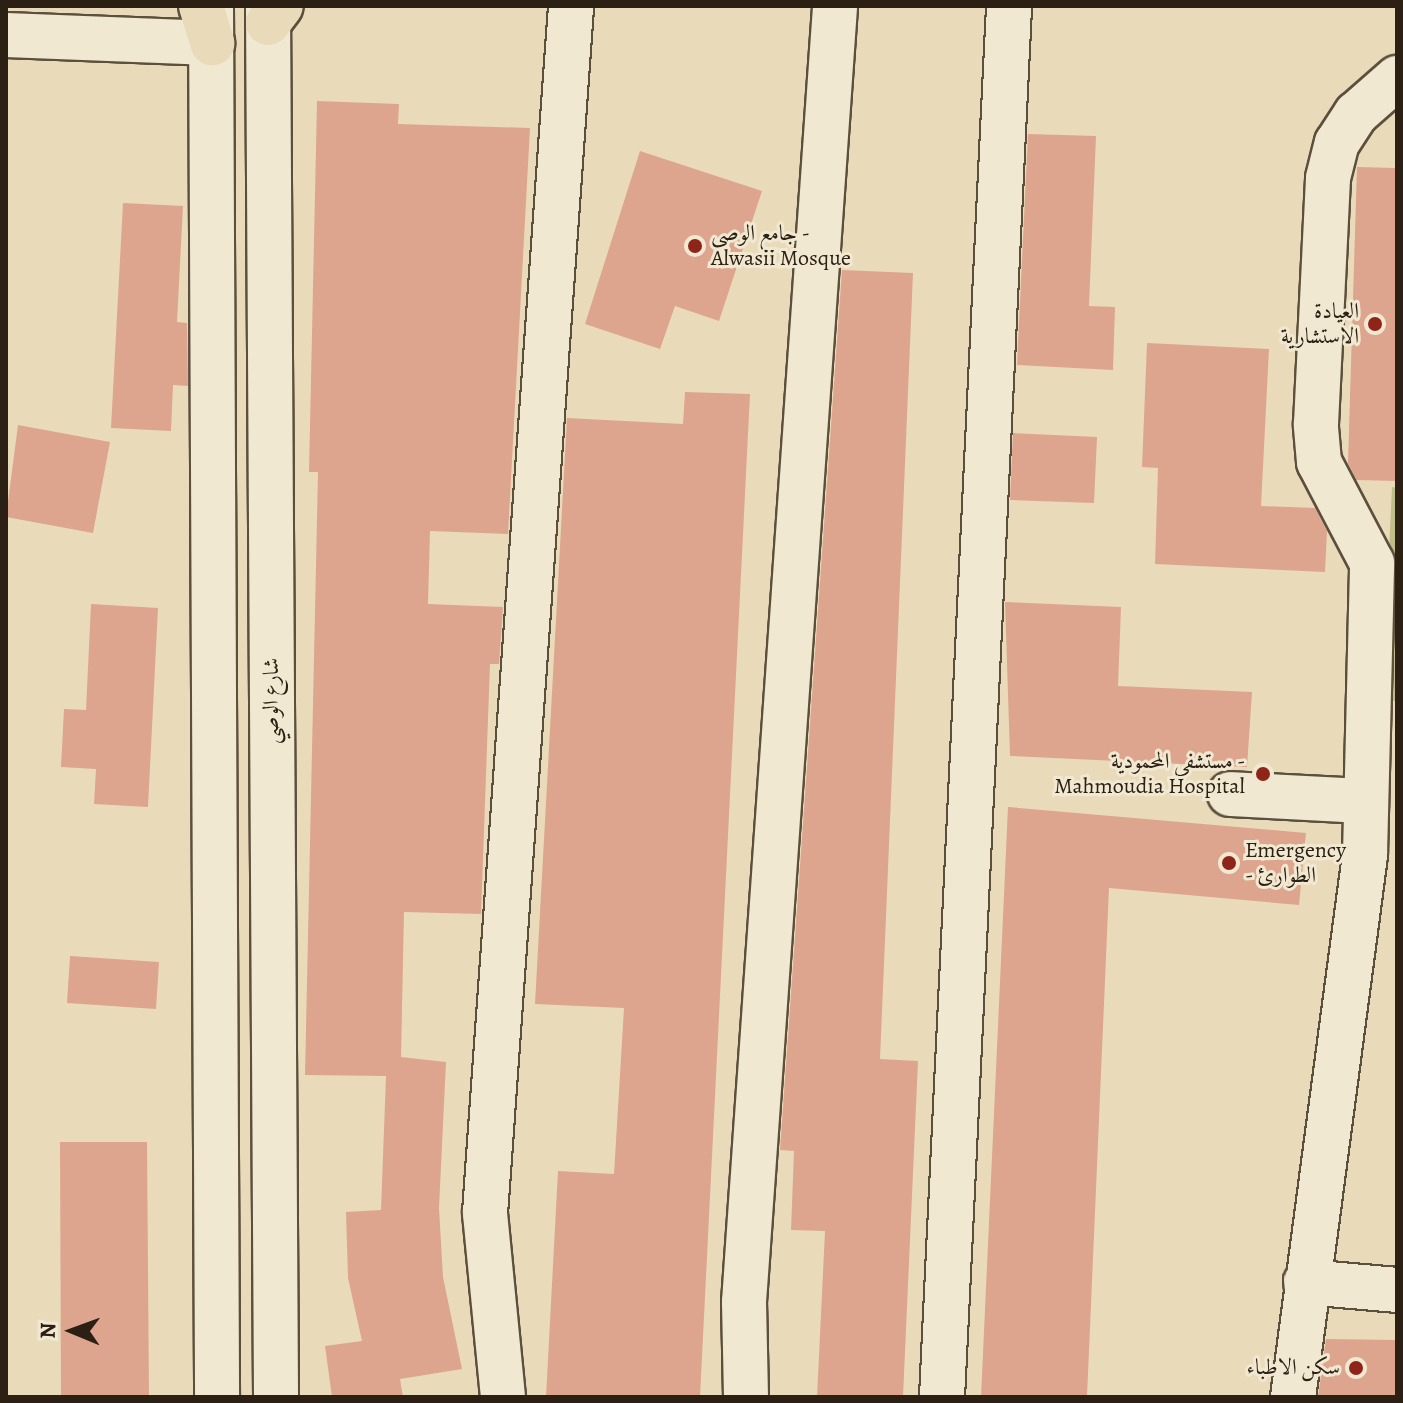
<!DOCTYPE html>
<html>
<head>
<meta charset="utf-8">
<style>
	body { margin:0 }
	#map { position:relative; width:1403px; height:1403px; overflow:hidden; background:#e9dbb9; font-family:Alegreya,Amiri,serif }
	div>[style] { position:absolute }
	.green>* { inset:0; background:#bfbd8a }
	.building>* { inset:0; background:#dda58e }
	.roads { filter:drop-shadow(2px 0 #5b4f3d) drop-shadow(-2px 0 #5b4f3d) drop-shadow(0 2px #5b4f3d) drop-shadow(0 -2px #5b4f3d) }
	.minor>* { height:44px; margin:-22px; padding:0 22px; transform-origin:22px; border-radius:22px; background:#f1e8d2 }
	.major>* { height:44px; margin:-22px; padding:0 22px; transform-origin:22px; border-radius:22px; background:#e9dbb9 }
	.dots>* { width:22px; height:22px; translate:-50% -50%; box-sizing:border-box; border:4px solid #f1e8d2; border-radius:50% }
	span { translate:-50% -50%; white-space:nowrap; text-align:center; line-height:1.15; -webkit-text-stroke:6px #f1e8d2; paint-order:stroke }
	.poi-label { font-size:22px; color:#2c2014 }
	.left { translate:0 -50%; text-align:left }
	.right { translate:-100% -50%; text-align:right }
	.street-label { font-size:22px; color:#2c2014 }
	.frame { position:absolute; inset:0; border:8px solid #2c2014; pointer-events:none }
	.north { position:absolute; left:32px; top:1291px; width:80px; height:80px; -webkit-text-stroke:6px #f1e8d2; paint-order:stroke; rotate:271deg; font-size:22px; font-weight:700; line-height:32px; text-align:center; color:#2c2014 }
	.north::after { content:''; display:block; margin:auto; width:28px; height:36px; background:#2c2014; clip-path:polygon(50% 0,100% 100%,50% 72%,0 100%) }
</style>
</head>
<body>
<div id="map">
	<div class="green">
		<i style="clip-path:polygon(1392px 487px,1397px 488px,1397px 701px,1382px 700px)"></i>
	</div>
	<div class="building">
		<i style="clip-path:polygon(317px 101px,399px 104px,398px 124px,530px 128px,508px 534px,430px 531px,428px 604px,503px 607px,499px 664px,490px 664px,481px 914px,404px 912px,401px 1057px,446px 1062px,439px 1208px,443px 1277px,462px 1369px,400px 1379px,403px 1397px,332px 1397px,325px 1346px,362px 1341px,348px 1278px,346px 1212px,381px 1210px,386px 1076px,305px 1075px,318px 472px,309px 472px)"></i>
		<i style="clip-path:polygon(1028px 134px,1096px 136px,1089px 306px,1115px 307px,1113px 370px,1017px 365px)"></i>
		<i style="clip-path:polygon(640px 151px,762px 191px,719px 321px,675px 306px,660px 349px,585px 324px)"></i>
		<i style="clip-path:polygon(1357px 167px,1397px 168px,1397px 481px,1356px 480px,1348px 463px)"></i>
		<i style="clip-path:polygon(123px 203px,183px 206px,177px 322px,187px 323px,188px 386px,173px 385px,171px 431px,111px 428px)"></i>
		<i style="clip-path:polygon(842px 270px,913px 273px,880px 1059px,918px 1061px,903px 1397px,817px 1397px,825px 1231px,791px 1230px,794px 1151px,780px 1150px)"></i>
		<i style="clip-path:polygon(1147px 343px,1269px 349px,1261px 506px,1315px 508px,1327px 531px,1325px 572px,1155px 564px,1158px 468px,1142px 467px)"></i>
		<i style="clip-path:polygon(685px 392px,750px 394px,700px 1397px,546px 1397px,558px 1171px,614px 1174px,624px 1008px,535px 1004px,567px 418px,683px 424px)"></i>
		<i style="clip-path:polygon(18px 425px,110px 442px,93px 533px,6px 517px)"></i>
		<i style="clip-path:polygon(1013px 433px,1097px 437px,1094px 503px,1010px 500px)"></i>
		<i style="clip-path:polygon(1005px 602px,1121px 607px,1118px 686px,1252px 692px,1247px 767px,1010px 756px)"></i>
		<i style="clip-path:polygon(91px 604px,158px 608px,148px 807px,94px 804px,96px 769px,61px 767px,64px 709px,86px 710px)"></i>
		<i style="clip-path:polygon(1008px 807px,1306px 833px,1299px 905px,1109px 888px,1087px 1397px,981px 1397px)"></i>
		<i style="clip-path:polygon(70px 956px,159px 962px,156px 1009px,67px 1003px)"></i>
		<i style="clip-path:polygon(60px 1142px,147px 1142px,149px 1397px,61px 1397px)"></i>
		<i style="clip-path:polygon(1326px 1339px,1397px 1340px,1397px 1397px,1318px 1397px)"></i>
	</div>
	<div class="roads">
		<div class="minor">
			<i style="left:211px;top:6px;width:1391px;rotate:89.75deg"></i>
			<i style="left:268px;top:6px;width:1391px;rotate:89.67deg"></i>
			<i style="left:6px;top:35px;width:206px;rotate:2.2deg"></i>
			<i style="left:1230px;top:794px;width:135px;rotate:3deg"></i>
			<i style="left:1306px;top:1282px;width:91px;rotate:5deg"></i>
			<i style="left:503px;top:1397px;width:185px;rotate:-95.6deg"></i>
			<i style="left:485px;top:1213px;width:1210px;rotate:-85.92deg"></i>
			<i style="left:746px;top:1397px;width:95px;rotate:-91.2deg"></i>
			<i style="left:744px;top:1302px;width:1299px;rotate:-85.98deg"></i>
			<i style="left:942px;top:1397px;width:1393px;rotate:-87.24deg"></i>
			<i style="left:1293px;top:1397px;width:547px;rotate:-82.43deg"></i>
			<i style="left:1365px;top:855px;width:292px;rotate:-88.6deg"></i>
			<i style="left:1372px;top:563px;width:114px;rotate:-117.7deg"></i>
			<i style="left:1319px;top:462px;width:38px;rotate:-95deg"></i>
			<i style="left:1316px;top:424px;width:246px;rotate:-87.2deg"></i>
			<i style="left:1328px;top:178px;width:36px;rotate:-76deg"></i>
			<i style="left:1337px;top:143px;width:35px;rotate:-57deg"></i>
			<i style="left:1356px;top:114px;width:55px;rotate:-41.3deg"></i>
		</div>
		<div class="major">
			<i style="left:201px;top:6px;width:39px;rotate:73deg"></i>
			<i style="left:268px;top:23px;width:21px;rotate:-53deg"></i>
		</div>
	</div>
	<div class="dots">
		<i style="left:695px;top:246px;background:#8f2418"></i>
		<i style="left:1375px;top:324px;background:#8f2418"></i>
		<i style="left:1263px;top:774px;background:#8f2418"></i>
		<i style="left:1229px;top:863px;background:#8f2418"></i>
		<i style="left:1356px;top:1368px;background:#8f2418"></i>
	</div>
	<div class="poi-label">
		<span class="left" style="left:711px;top:246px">جامع الوصي -<br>Alwasii Mosque</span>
		<span class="right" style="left:1359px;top:324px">العيادة<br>الاستشارية</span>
		<span class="right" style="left:1245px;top:774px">مستشفى المحمودية -<br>Mahmoudia Hospital</span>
		<span class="left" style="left:1245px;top:863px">Emergency<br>- الطوارئ</span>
		<span class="right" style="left:1340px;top:1368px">سكن الاطباء</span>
	</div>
	<div class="street-label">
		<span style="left:272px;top:701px;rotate:-90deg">شارع الوصي</span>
	</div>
	<div class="frame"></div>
	<div class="north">N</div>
</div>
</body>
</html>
